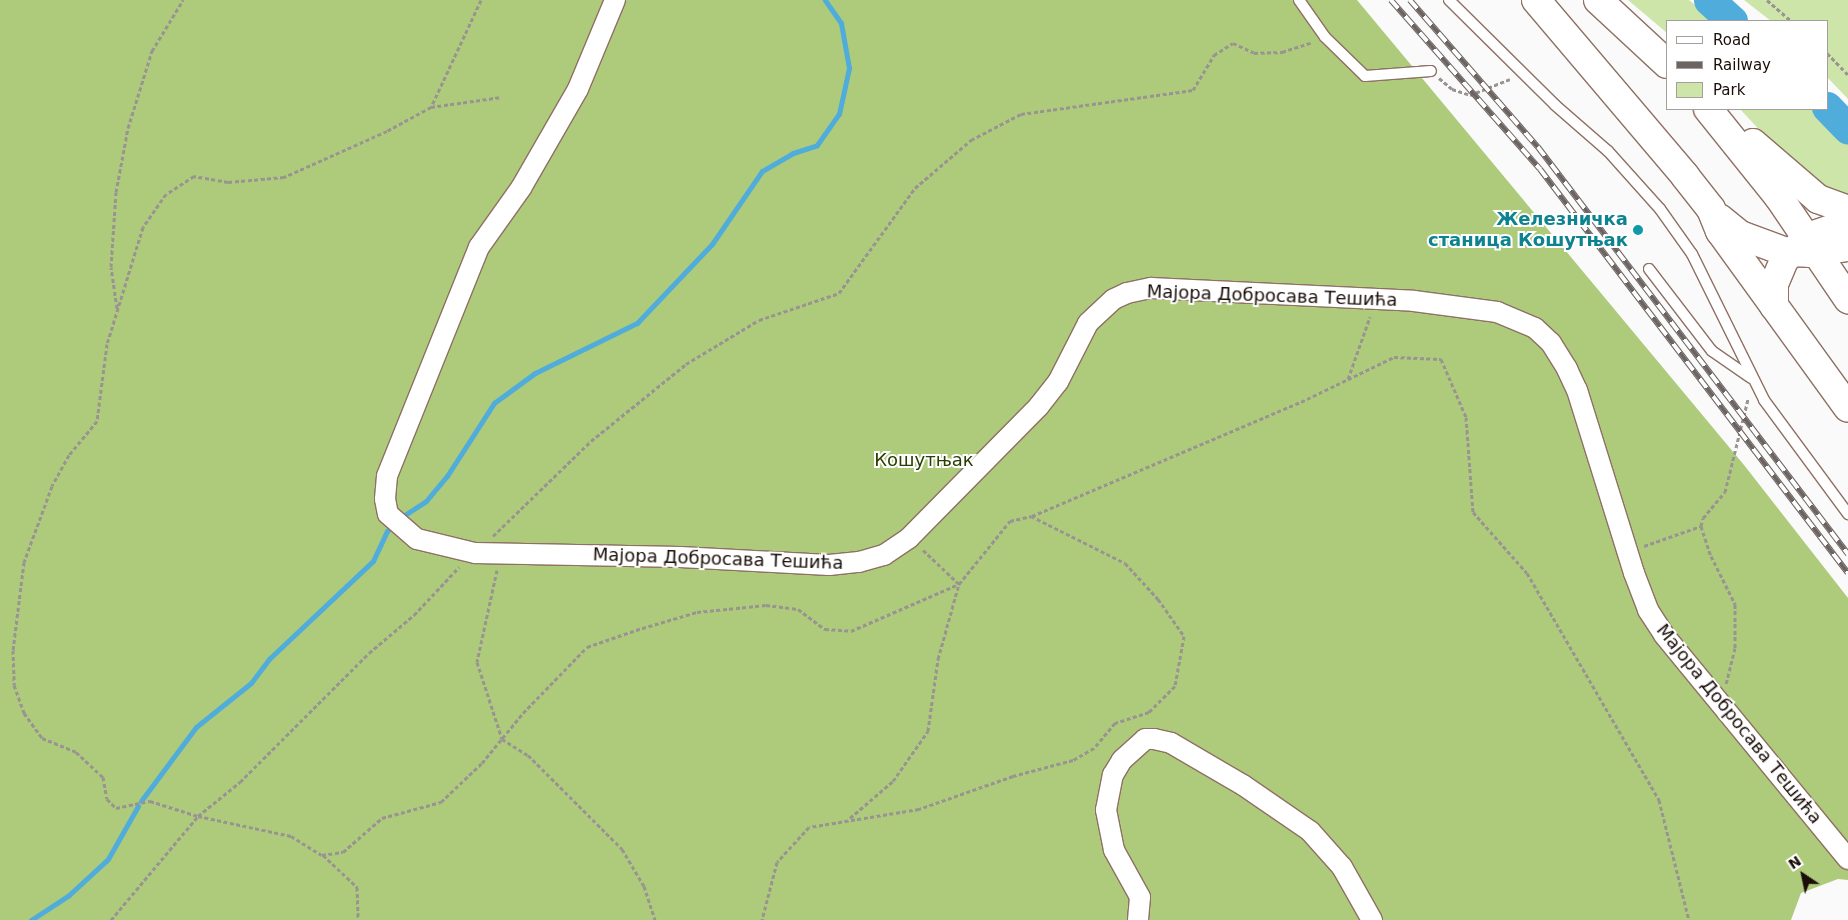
<!DOCTYPE html>
<html>
<head>
<meta charset="utf-8">
<style>
	body { margin:0 }
	#map { position:relative; width:1848px; height:920px; overflow:hidden; background:#fafafa; font-family:"DejaVu Sans",sans-serif }
	div>[style] { position:absolute }
	.green>* { inset:0; background:#cde5a8 }
	.forest>* { inset:0; background:#adcb7b }
	.stream>* { height:5px; margin:-2.5px; padding:0 2.5px; transform-origin:2.5px; border-radius:2.5px; background:#4facdb }
	.river>* { height:31px; margin:-15.5px; padding:0 15.5px; transform-origin:15.5px; border-radius:15.5px; background:#4facdb }
	.path>* { height:3px; margin-top:-1.5px; transform-origin:0; background:repeating-linear-gradient(90deg,#999492 0 4px,transparent 0 6.5px) }
	.roads { filter:drop-shadow(1px 0 #8f7064) drop-shadow(-1px 0 #8f7064) drop-shadow(0 1px #8f7064) drop-shadow(0 -1px #8f7064) }
	.lane>* { height:10px; margin:-5px; padding:0 5px; transform-origin:5px; border-radius:5px; background:#fff }
	.street>* { height:20px; margin:-10px; padding:0 10px; transform-origin:10px; border-radius:10px; background:#fff }
	.secondary>* { height:28px; margin:-14px; padding:0 14px; transform-origin:14px; border-radius:14px; background:#fff }
	.rail>* { height:5.5px; margin-top:-2.75px; transform-origin:0; background:repeating-linear-gradient(90deg,#fff 0 11px,#6c6461 0 22px); box-sizing:border-box; border-block:1px solid #6c6461 }
	.dots>* { width:14px; height:14px; translate:-50% -50%; box-sizing:border-box; border:2px solid #fff; border-radius:50% }
	span { translate:-50% -50%; white-space:nowrap; text-align:center; line-height:1.15; -webkit-text-stroke:4px #fff; paint-order:stroke }
	.culture-label { font-size:18px; color:#0d838f; font-weight:700 }
	.right { translate:-100% -50%; text-align:right }
	.street-label { font-size:18px; color:#1a0e09 }
	.park-label { font-size:18px; color:#2b3d00 }
	.legend { position:absolute; left:1666px; top:20px; width:162px; height:90px; box-sizing:border-box; background:#fff; border:1px solid #a39f9d; margin:0; padding:6px 9px; list-style:none; font-size:15px; color:#1a0e09 }
	.legend li { display:flex; align-items:center; gap:10px; height:25px }
	.legend b { width:25px; border:1px solid #a39f9d }
	.north { position:absolute; left:1778px; top:850px; width:50px; height:50px; -webkit-text-stroke:4px #fff; paint-order:stroke; rotate:326deg; font-size:14px; font-weight:700; line-height:20px; text-align:center; color:#1a0e09 }
	.north::after { content:''; display:block; margin:auto; width:18px; height:22px; background:#1a0e09; clip-path:polygon(50% 0,100% 100%,50% 72%,0 100%) }
</style>
</head>
<body>
<div id="map">
	<div class="green">
		<i style="clip-path:polygon(1628px 0,1689px 0,1714px 21px,1667px 21px,1667px 33px)"></i>
		<i style="clip-path:polygon(1744px 0,1848px 0,1848px 99px,1827px 77px,1827px 21px,1771px 21px)"></i>
		<i style="clip-path:polygon(1740px 109px,1815px 109px,1848px 144px,1848px 198px,1826px 189px,1765px 136px)"></i>
	</div>
	<div class="forest">
		<i style="clip-path:polygon(0 0,1357px 0,1744px 465px,1848px 598px,1848px 880px,1838px 879px,1801px 893px,1791px 920px,0 920px)"></i>
	</div>
	<div class="stream">
		<i style="left:400px;top:518px;width:31px;rotate:-33deg"></i>
		<i style="left:426px;top:501px;width:33px;rotate:-50deg"></i>
		<i style="left:447px;top:476px;width:87px;rotate:-57.2deg"></i>
		<i style="left:494px;top:403px;width:51px;rotate:-36.2deg"></i>
		<i style="left:535px;top:373px;width:114px;rotate:-26.1deg"></i>
		<i style="left:637px;top:323px;width:109px;rotate:-46.5deg"></i>
		<i style="left:712px;top:244px;width:88px;rotate:-55.6deg"></i>
		<i style="left:762px;top:171px;width:36px;rotate:-30deg"></i>
		<i style="left:793px;top:153px;width:25px;rotate:-18deg"></i>
		<i style="left:817px;top:145px;width:38px;rotate:-55deg"></i>
		<i style="left:839px;top:114px;width:47px;rotate:-77.7deg"></i>
		<i style="left:849px;top:68px;width:46px;rotate:-100.1deg"></i>
		<i style="left:841px;top:23px;width:28px;rotate:-125deg"></i>
		<i style="left:141px;top:801px;width:92px;rotate:-53.4deg"></i>
		<i style="left:196px;top:727px;width:70px;rotate:-38.7deg"></i>
		<i style="left:251px;top:683px;width:30px;rotate:-53deg"></i>
		<i style="left:269px;top:659px;width:143px;rotate:-43.3deg"></i>
		<i style="left:373px;top:561px;width:33px;rotate:-65deg"></i>
		<i style="left:387px;top:531px;width:10px;rotate:-45deg"></i>
		<i style="left:31px;top:920px;width:45px;rotate:-33.3deg"></i>
		<i style="left:69px;top:895px;width:53px;rotate:-42.7deg"></i>
		<i style="left:108px;top:859px;width:61px;rotate:-60.5deg"></i>
	</div>
	<div class="river">
		<i style="left:1709px;top:0;width:31px;rotate:42deg"></i>
		<i style="left:1827px;top:107px;width:30px;rotate:46deg"></i>
	</div>
	<div class="path">
		<i style="left:481px;top:0;width:118px;rotate:115deg"></i>
		<i style="left:431px;top:107px;width:50px;rotate:151.4deg"></i>
		<i style="left:387px;top:131px;width:113px;rotate:155.9deg"></i>
		<i style="left:284px;top:177px;width:56px;rotate:174.9deg"></i>
		<i style="left:228px;top:182px;width:35px;rotate:-170deg"></i>
		<i style="left:194px;top:176px;width:33px;rotate:147deg"></i>
		<i style="left:166px;top:194px;width:40px;rotate:124.9deg"></i>
		<i style="left:143px;top:227px;width:122px;rotate:107.1deg"></i>
		<i style="left:107px;top:344px;width:78px;rotate:97.4deg"></i>
		<i style="left:97px;top:421px;width:44px;rotate:129.5deg"></i>
		<i style="left:69px;top:455px;width:35px;rotate:119deg"></i>
		<i style="left:52px;top:486px;width:81px;rotate:110.2deg"></i>
		<i style="left:24px;top:562px;width:89px;rotate:97.1deg"></i>
		<i style="left:13px;top:650px;width:35px;rotate:88deg"></i>
		<i style="left:14px;top:685px;width:30px;rotate:70deg"></i>
		<i style="left:24px;top:713px;width:31px;rotate:54deg"></i>
		<i style="left:42px;top:738px;width:37px;rotate:22deg"></i>
		<i style="left:76px;top:752px;width:37px;rotate:43deg"></i>
		<i style="left:103px;top:777px;width:22px;rotate:80deg"></i>
		<i style="left:107px;top:799px;width:13px;rotate:45deg"></i>
		<i style="left:116px;top:808px;width:35px;rotate:-12deg"></i>
		<i style="left:150px;top:801px;width:50px;rotate:17.4deg"></i>
		<i style="left:198px;top:816px;width:95px;rotate:12.1deg"></i>
		<i style="left:291px;top:836px;width:36px;rotate:32deg"></i>
		<i style="left:322px;top:855px;width:21px;rotate:-8deg"></i>
		<i style="left:343px;top:852px;width:52px;rotate:-41.1deg"></i>
		<i style="left:382px;top:818px;width:61px;rotate:-15.2deg"></i>
		<i style="left:441px;top:802px;width:57px;rotate:-43.6deg"></i>
		<i style="left:482px;top:763px;width:65px;rotate:-50.6deg"></i>
		<i style="left:523px;top:713px;width:92px;rotate:-45.9deg"></i>
		<i style="left:587px;top:647px;width:52px;rotate:-19.1deg"></i>
		<i style="left:636px;top:630px;width:64px;rotate:-16.4deg"></i>
		<i style="left:697px;top:612px;width:69px;rotate:-5.8deg"></i>
		<i style="left:766px;top:605px;width:32px;rotate:7deg"></i>
		<i style="left:798px;top:609px;width:34px;rotate:37deg"></i>
		<i style="left:825px;top:629px;width:26px;rotate:4deg"></i>
		<i style="left:851px;top:631px;width:118px;rotate:-23.5deg"></i>
		<i style="left:959px;top:584px;width:81px;rotate:-51deg"></i>
		<i style="left:1010px;top:521px;width:22px;rotate:-13deg"></i>
		<i style="left:1031px;top:516px;width:105px;rotate:26.6deg"></i>
		<i style="left:1125px;top:563px;width:49px;rotate:47.5deg"></i>
		<i style="left:1158px;top:599px;width:45px;rotate:54.9deg"></i>
		<i style="left:1184px;top:636px;width:51px;rotate:100.2deg"></i>
		<i style="left:1175px;top:686px;width:37px;rotate:135deg"></i>
		<i style="left:1149px;top:712px;width:36px;rotate:162deg"></i>
		<i style="left:1115px;top:723px;width:33px;rotate:130deg"></i>
		<i style="left:1094px;top:748px;width:24px;rotate:150deg"></i>
		<i style="left:1073px;top:760px;width:62px;rotate:165.1deg"></i>
		<i style="left:1013px;top:776px;width:100px;rotate:160.7deg"></i>
		<i style="left:919px;top:809px;width:111px;rotate:170.7deg"></i>
		<i style="left:809px;top:827px;width:47px;rotate:132.4deg"></i>
		<i style="left:777px;top:862px;width:60px;rotate:104.5deg"></i>
		<i style="left:1767px;top:0;width:32px;rotate:41deg"></i>
		<i style="left:1827px;top:53px;width:30px;rotate:46deg"></i>
		<i style="left:1439px;top:78px;width:17px;rotate:40deg"></i>
		<i style="left:1452px;top:89px;width:19px;rotate:18deg"></i>
		<i style="left:1470px;top:95px;width:43px;rotate:-21.8deg"></i>
		<i style="left:431px;top:107px;width:71px;rotate:-8.1deg"></i>
		<i style="left:117px;top:308px;width:41px;rotate:-98.3deg"></i>
		<i style="left:111px;top:267px;width:75px;rotate:-86.2deg"></i>
		<i style="left:116px;top:192px;width:65px;rotate:-79.4deg"></i>
		<i style="left:128px;top:128px;width:81px;rotate:-72.7deg"></i>
		<i style="left:152px;top:51px;width:60px;rotate:-58.7deg"></i>
		<i style="left:1348px;top:379px;width:66px;rotate:-70.5deg"></i>
		<i style="left:1032px;top:516px;width:299px;rotate:-23deg"></i>
		<i style="left:1307px;top:399px;width:97px;rotate:-25.8deg"></i>
		<i style="left:1394px;top:357px;width:47px;rotate:2.4deg"></i>
		<i style="left:1441px;top:359px;width:63px;rotate:66.7deg"></i>
		<i style="left:1466px;top:417px;width:95px;rotate:85.8deg"></i>
		<i style="left:1473px;top:512px;width:81px;rotate:48.5deg"></i>
		<i style="left:1527px;top:573px;width:263px;rotate:59.8deg"></i>
		<i style="left:1659px;top:800px;width:124px;rotate:76deg"></i>
		<i style="left:1701px;top:526px;width:32px;rotate:72deg"></i>
		<i style="left:1711px;top:556px;width:54px;rotate:63.4deg"></i>
		<i style="left:1735px;top:604px;width:44px;rotate:90deg"></i>
		<i style="left:1735px;top:648px;width:37px;rotate:104deg"></i>
		<i style="left:493px;top:536px;width:136px;rotate:-44.1deg"></i>
		<i style="left:591px;top:441px;width:122px;rotate:-39deg"></i>
		<i style="left:686px;top:364px;width:85px;rotate:-31.1deg"></i>
		<i style="left:759px;top:320px;width:84px;rotate:-18.6deg"></i>
		<i style="left:839px;top:293px;width:130px;rotate:-54.1deg"></i>
		<i style="left:915px;top:188px;width:74px;rotate:-40.6deg"></i>
		<i style="left:971px;top:140px;width:56px;rotate:-27.5deg"></i>
		<i style="left:1021px;top:114px;width:174px;rotate:-7.9deg"></i>
		<i style="left:1193px;top:90px;width:41px;rotate:-59deg"></i>
		<i style="left:1214px;top:55px;width:22px;rotate:-32deg"></i>
		<i style="left:1233px;top:43px;width:23px;rotate:25deg"></i>
		<i style="left:1254px;top:53px;width:28px;rotate:-2deg"></i>
		<i style="left:1282px;top:52px;width:32px;rotate:-18deg"></i>
		<i style="left:1644px;top:546px;width:60px;rotate:-19.3deg"></i>
		<i style="left:1701px;top:526px;width:8px;rotate:-76deg"></i>
		<i style="left:1703px;top:518px;width:34px;rotate:-50deg"></i>
		<i style="left:1725px;top:492px;width:96px;rotate:-76.1deg"></i>
		<i style="left:497px;top:570px;width:94px;rotate:102.3deg"></i>
		<i style="left:477px;top:662px;width:81px;rotate:72deg"></i>
		<i style="left:502px;top:739px;width:31px;rotate:32deg"></i>
		<i style="left:528px;top:755px;width:133px;rotate:45deg"></i>
		<i style="left:622px;top:849px;width:43px;rotate:59.3deg"></i>
		<i style="left:644px;top:886px;width:36px;rotate:72deg"></i>
		<i style="left:850px;top:818px;width:57px;rotate:-40.7deg"></i>
		<i style="left:893px;top:781px;width:61px;rotate:-55deg"></i>
		<i style="left:928px;top:731px;width:73px;rotate:-82.1deg"></i>
		<i style="left:938px;top:659px;width:78px;rotate:-74.4deg"></i>
		<i style="left:959px;top:584px;width:51px;rotate:-136.6deg"></i>
		<i style="left:323px;top:855px;width:47px;rotate:43.3deg"></i>
		<i style="left:357px;top:887px;width:33px;rotate:88deg"></i>
		<i style="left:111px;top:920px;width:136px;rotate:-50.1deg"></i>
		<i style="left:198px;top:816px;width:54px;rotate:-39deg"></i>
		<i style="left:240px;top:782px;width:182px;rotate:-45deg"></i>
		<i style="left:369px;top:653px;width:59px;rotate:-40.2deg"></i>
		<i style="left:414px;top:615px;width:66px;rotate:-46.8deg"></i>
	</div>
	<div class="roads">
		<div class="lane">
			<i style="left:1299px;top:0;width:45px;rotate:54.9deg"></i>
			<i style="left:1325px;top:37px;width:56px;rotate:44.3deg"></i>
			<i style="left:1365px;top:76px;width:66px;rotate:-4.3deg"></i>
			<i style="left:1449px;top:0;width:149px;rotate:44.7deg"></i>
			<i style="left:1555px;top:105px;width:70px;rotate:41deg"></i>
			<i style="left:1608px;top:151px;width:78px;rotate:48.1deg"></i>
			<i style="left:1660px;top:209px;width:55px;rotate:54.6deg"></i>
			<i style="left:1692px;top:254px;width:163px;rotate:63.7deg"></i>
			<i style="left:1764px;top:400px;width:142px;rotate:53.6deg"></i>
			<i style="left:1649px;top:269px;width:103px;rotate:52.5deg"></i>
			<i style="left:1712px;top:351px;width:47px;rotate:34.7deg"></i>
		</div>
		<div class="street">
			<i style="left:615px;top:0;width:96px;rotate:112.6deg"></i>
			<i style="left:578px;top:89px;width:114px;rotate:119.9deg"></i>
			<i style="left:521px;top:188px;width:72px;rotate:125.4deg"></i>
			<i style="left:479px;top:247px;width:247px;rotate:111.9deg"></i>
			<i style="left:387px;top:476px;width:23px;rotate:95deg"></i>
			<i style="left:385px;top:499px;width:15px;rotate:79deg"></i>
			<i style="left:388px;top:514px;width:38px;rotate:41deg"></i>
			<i style="left:417px;top:539px;width:60px;rotate:13.6deg"></i>
			<i style="left:475px;top:553px;width:205px;rotate:1.1deg"></i>
			<i style="left:680px;top:557px;width:149px;rotate:3.1deg"></i>
			<i style="left:829px;top:565px;width:30px;rotate:-6deg"></i>
			<i style="left:859px;top:562px;width:26px;rotate:-16deg"></i>
			<i style="left:884px;top:555px;width:30px;rotate:-34deg"></i>
			<i style="left:909px;top:538px;width:185px;rotate:-45.4deg"></i>
			<i style="left:1039px;top:406px;width:31px;rotate:-52deg"></i>
			<i style="left:1058px;top:382px;width:66px;rotate:-63deg"></i>
			<i style="left:1088px;top:323px;width:35px;rotate:-43deg"></i>
			<i style="left:1114px;top:299px;width:14px;rotate:-25deg"></i>
			<i style="left:1127px;top:293px;width:25px;rotate:-12deg"></i>
			<i style="left:1151px;top:288px;width:263px;rotate:2.8deg"></i>
			<i style="left:1414px;top:301px;width:84px;rotate:7.5deg"></i>
			<i style="left:1497px;top:312px;width:41px;rotate:22.8deg"></i>
			<i style="left:1535px;top:328px;width:22px;rotate:43deg"></i>
			<i style="left:1551px;top:343px;width:31px;rotate:58deg"></i>
			<i style="left:1567px;top:369px;width:23px;rotate:65deg"></i>
			<i style="left:1577px;top:390px;width:192px;rotate:72.7deg"></i>
			<i style="left:1634px;top:573px;width:40px;rotate:69deg"></i>
			<i style="left:1648px;top:610px;width:30px;rotate:57deg"></i>
			<i style="left:1664px;top:635px;width:290px;rotate:50.6deg"></i>
			<i style="left:1138px;top:920px;width:23px;rotate:-85deg"></i>
			<i style="left:1140px;top:897px;width:54px;rotate:-119deg"></i>
			<i style="left:1114px;top:850px;width:41px;rotate:-101.3deg"></i>
			<i style="left:1106px;top:810px;width:36px;rotate:-79deg"></i>
			<i style="left:1113px;top:775px;width:17px;rotate:-59deg"></i>
			<i style="left:1122px;top:760px;width:31px;rotate:-42deg"></i>
			<i style="left:1145px;top:739px;width:9px"></i>
			<i style="left:1154px;top:739px;width:17px;rotate:13deg"></i>
			<i style="left:1171px;top:743px;width:83px;rotate:30.3deg"></i>
			<i style="left:1243px;top:785px;width:81px;rotate:34.5deg"></i>
			<i style="left:1310px;top:831px;width:48px;rotate:48.4deg"></i>
			<i style="left:1342px;top:867px;width:61px;rotate:60.5deg"></i>
		</div>
		<div class="secondary">
			<i style="left:1536px;top:0;width:231px;rotate:49.7deg"></i>
			<i style="left:1685px;top:176px;width:42px;rotate:51.8deg"></i>
			<i style="left:1711px;top:209px;width:24px;rotate:68deg"></i>
			<i style="left:1720px;top:231px;width:218px;rotate:54.1deg"></i>
			<i style="left:1598px;top:0;width:94px;rotate:42.8deg"></i>
			<i style="left:1708px;top:109px;width:112px;rotate:51.2deg"></i>
			<i style="left:1778px;top:196px;width:125px;rotate:55.8deg"></i>
			<i style="left:1753px;top:143px;width:86px;rotate:40.7deg"></i>
			<i style="left:1818px;top:199px;width:32px;rotate:20deg"></i>
			<i style="left:1719px;top:218px;width:27px;rotate:39deg"></i>
			<i style="left:1740px;top:235px;width:49px;rotate:20.3deg"></i>
			<i style="left:1786px;top:252px;width:23px;rotate:2deg"></i>
			<i style="left:1809px;top:253px;width:39px;rotate:-9deg"></i>
			<i style="left:1774px;top:306px;width:22px;rotate:-90deg"></i>
			<i style="left:1774px;top:284px;width:26px;rotate:-67deg"></i>
			<i style="left:1784px;top:260px;width:33px;rotate:-44deg"></i>
			<i style="left:1808px;top:237px;width:42px;rotate:-19.3deg"></i>
		</div>
	</div>
	<div class="rail">
		<i style="left:1391px;top:0;width:225px;rotate:48.6deg"></i>
		<i style="left:1540px;top:169px;width:508px;rotate:52.68deg"></i>
		<i style="left:1410px;top:0;width:195px;rotate:49deg"></i>
		<i style="left:1538px;top:147px;width:512px;rotate:52.7deg"></i>
	</div>
	<div class="dots">
		<i style="left:1638px;top:230px;background:#0f9aa8"></i>
	</div>
	<div class="culture-label">
		<span class="right" style="left:1628px;top:230px">Железничка<br>станица Кошутњак</span>
	</div>
	<div class="street-label">
		<span style="left:1272px;top:296px;rotate:2deg">Мајора Добросава Тешића</span>
		<span style="left:718px;top:559px;rotate:2deg">Мајора Добросава Тешића</span>
		<span style="left:1739px;top:724px;rotate:51deg">Мајора Добросава Тешића</span>
	</div>
	<div class="park-label">
		<span style="left:924px;top:460px">Кошутњак</span>
	</div>
	<ul class="legend">
	<li><b style="height:6px;background:#fff"></b>Road</li>
	<li><b style="height:6px;background:#6c6461"></b>Railway</li>
	<li><b style="height:14px;background:#cde5a8"></b>Park</li>
	</ul>
	<div class="north">N</div>
</div>
</body>
</html>
